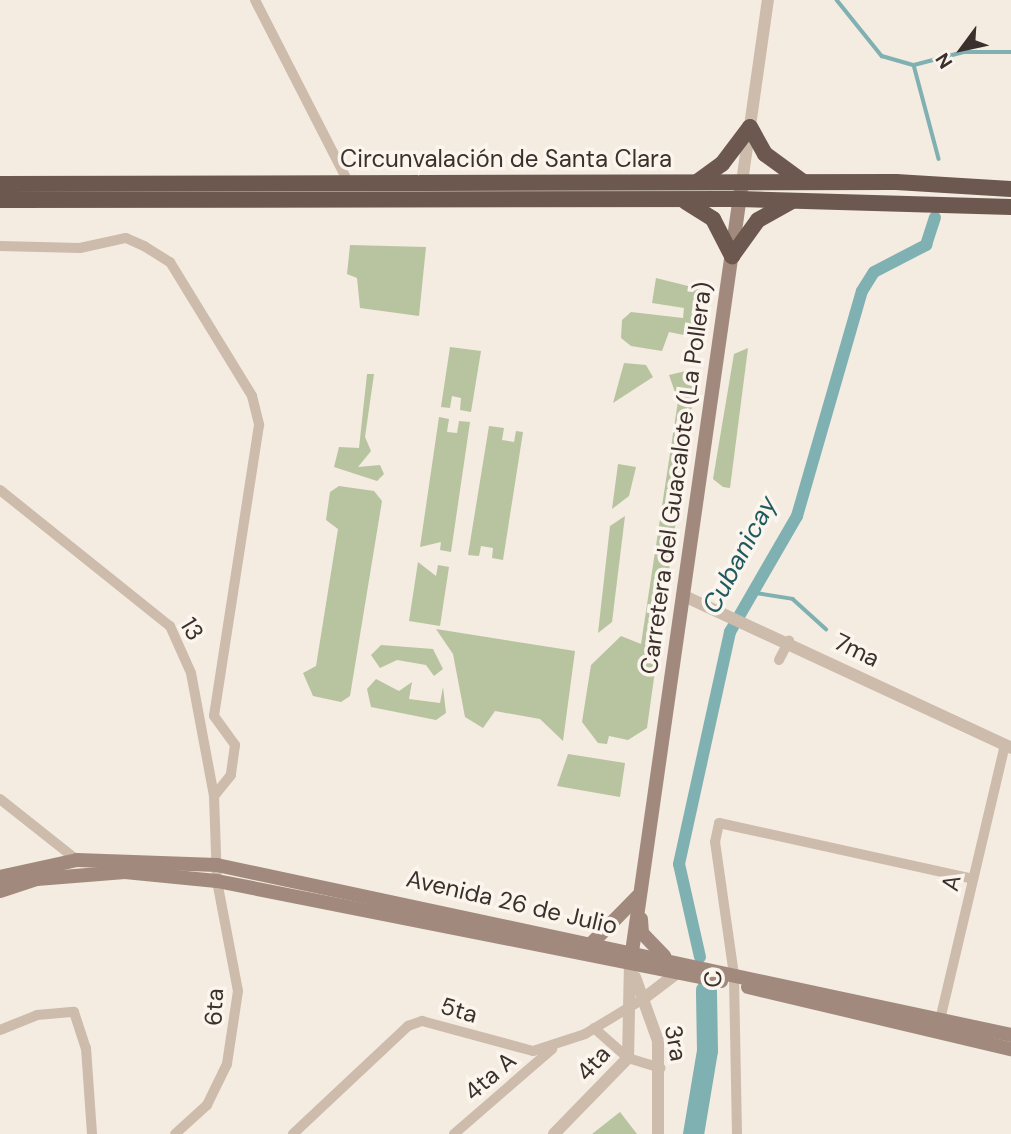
<!DOCTYPE html>
<html>
<head>
<meta charset="utf-8">
<style>
	body { margin:0 }
	#map { position:relative; width:1011px; height:1134px; overflow:hidden; background:#f4ebe1; font-family:"DM Sans",sans-serif }
	div>[style] { position:absolute }
	.green>* { inset:0; background:#b8c4a0 }
	.stream>* { height:3.5px; margin:-1.75px; padding:0 1.75px; transform-origin:1.75px; border-radius:1.75px; background:#7fb0b2 }
	.canal>* { height:12px; margin:-6px; padding:0 6px; transform-origin:6px; border-radius:6px; background:#7fb0b2 }
	.river>* { height:21px; margin:-10.5px; padding:0 10.5px; transform-origin:10.5px; border-radius:10.5px; background:#7fb0b2 }
	.minor>* { height:10px; margin:-5px; padding:0 5px; transform-origin:5px; border-radius:5px; background:#cdbbac }
	.tertiary>* { height:12px; margin:-6px; padding:0 6px; transform-origin:6px; border-radius:6px; background:#cdbbac }
	.secondary>* { height:14px; margin:-7px; padding:0 7px; transform-origin:7px; border-radius:7px; background:#a18a7d }
	.trunk>* { height:16px; margin:-8px; padding:0 8px; transform-origin:8px; border-radius:8px; background:#6c584f }
	span { translate:-50% -50%; white-space:nowrap; text-align:center; line-height:1.15; -webkit-text-stroke:7px #fbf5ee; paint-order:stroke }
	.street-label { font-size:24px; color:#3b302b }
	.water-label { font-size:26px; color:#1f5a5e; font-style:italic }
	.north { position:absolute; left:927px; top:14px; width:70px; height:70px; -webkit-text-stroke:5px #fbf5ee; paint-order:stroke; rotate:237deg; font-size:19px; font-weight:700; line-height:28px; text-align:center; color:#3b302b }
	.north::after { content:''; display:block; margin:auto; width:24px; height:32px; background:#3b302b; clip-path:polygon(50% 0,100% 100%,50% 72%,0 100%) }
</style>
</head>
<body>
<div id="map">
	<div class="green">
		<i style="clip-path:polygon(350px 245px,426px 247px,419px 316px,360px 308px,357px 278px,347px 274px)"></i>
		<i style="clip-path:polygon(656px 278px,708px 291px,701px 344px,692px 347px,689px 336px,669px 332px,662px 351px,631px 346px,621px 338px,622px 320px,631px 312px,683px 318px,684px 308px,652px 303px)"></i>
		<i style="clip-path:polygon(450px 347px,481px 351px,471px 412px,460px 410px,461px 398px,452px 396px,450px 408px,441px 407px)"></i>
		<i style="clip-path:polygon(748px 348px,730px 488px,723px 487px,713px 479px,734px 354px)"></i>
		<i style="clip-path:polygon(624px 363px,646px 365px,653px 377px,613px 403px)"></i>
		<i style="clip-path:polygon(686px 371px,696px 377px,647px 728px,628px 740px,609px 736px,607px 744px,598px 743px,582px 722px,591px 665px,621px 636px,641px 644px,678px 401px,669px 375px)"></i>
		<i style="clip-path:polygon(367px 374px,374px 374px,365px 437px,371px 451px,358px 467px,380px 465px,384px 474px,377px 481px,334px 467px,339px 447px,359px 448px)"></i>
		<i style="clip-path:polygon(439px 417px,449px 419px,447px 432px,457px 433px,459px 421px,470px 422px,451px 552px,440px 550px,441px 542px,420px 547px)"></i>
		<i style="clip-path:polygon(489px 426px,504px 428px,502px 440px,514px 442px,516px 431px,523px 432px,503px 560px,492px 558px,493px 548px,481px 546px,479px 556px,468px 555px)"></i>
		<i style="clip-path:polygon(618px 464px,636px 467px,629px 496px,612px 509px)"></i>
		<i style="clip-path:polygon(339px 486px,374px 491px,382px 501px,350px 696px,341px 702px,313px 696px,303px 673px,316px 666px,338px 529px,326px 520px,330px 492px)"></i>
		<i style="clip-path:polygon(625px 516px,612px 622px,598px 633px,610px 526px)"></i>
		<i style="clip-path:polygon(418px 562px,436px 576px,438px 565px,449px 567px,440px 626px,409px 621px)"></i>
		<i style="clip-path:polygon(436px 629px,575px 651px,563px 741px,540px 719px,495px 711px,483px 728px,465px 717px,453px 654px)"></i>
		<i style="clip-path:polygon(381px 645px,433px 649px,443px 669px,434px 676px,426px 665px,397px 660px,380px 668px,371px 655px)"></i>
		<i style="clip-path:polygon(376px 679px,399px 691px,412px 682px,409px 699px,440px 703px,443px 687px,446px 713px,436px 720px,371px 707px,367px 689px)"></i>
		<i style="clip-path:polygon(568px 754px,625px 763px,620px 797px,557px 786px)"></i>
		<i style="clip-path:polygon(620px 1112px,637px 1134px,592px 1134px)"></i>
	</div>
	<div class="stream">
		<i style="left:837px;top:0;width:72px;rotate:51.2deg"></i>
		<i style="left:882px;top:56px;width:33px;rotate:16deg"></i>
		<i style="left:914px;top:65px;width:97px;rotate:75.1deg"></i>
		<i style="left:914px;top:65px;width:52px;rotate:-14.6deg"></i>
		<i style="left:964px;top:52px;width:47px"></i>
		<i style="left:756px;top:593px;width:37px;rotate:9deg"></i>
		<i style="left:793px;top:599px;width:45px;rotate:42.3deg"></i>
	</div>
	<div class="canal">
		<i style="left:700px;top:957px;width:95px;rotate:-102.7deg"></i>
		<i style="left:679px;top:864px;width:238px;rotate:-77.6deg"></i>
		<i style="left:730px;top:632px;width:134px;rotate:-60deg"></i>
		<i style="left:797px;top:516px;width:234px;rotate:-73.9deg"></i>
		<i style="left:862px;top:291px;width:22px;rotate:-58deg"></i>
		<i style="left:874px;top:272px;width:59px;rotate:-27.4deg"></i>
		<i style="left:926px;top:245px;width:29px;rotate:-72deg"></i>
	</div>
	<div class="river">
		<i style="left:693px;top:1134px;width:85px;rotate:-80.5deg"></i>
		<i style="left:707px;top:1050px;width:60px;rotate:-91deg"></i>
	</div>
	<div class="minor">
		<i style="left:255px;top:0;width:209px;rotate:62.9deg"></i>
		<i style="left:0;top:246px;width:80px;rotate:1.4deg"></i>
		<i style="left:80px;top:248px;width:47px;rotate:-12.3deg"></i>
		<i style="left:126px;top:238px;width:20px;rotate:24deg"></i>
		<i style="left:144px;top:246px;width:31px;rotate:32deg"></i>
		<i style="left:170px;top:262px;width:157px;rotate:58.5deg"></i>
		<i style="left:252px;top:396px;width:30px;rotate:76deg"></i>
		<i style="left:259px;top:425px;width:294px;rotate:98.8deg"></i>
		<i style="left:214px;top:716px;width:36px;rotate:54deg"></i>
		<i style="left:235px;top:745px;width:30px;rotate:98deg"></i>
		<i style="left:231px;top:775px;width:27px;rotate:129deg"></i>
		<i style="left:0;top:490px;width:218px;rotate:38.7deg"></i>
		<i style="left:170px;top:626px;width:51px;rotate:65.9deg"></i>
		<i style="left:191px;top:673px;width:125px;rotate:79.4deg"></i>
		<i style="left:214px;top:796px;width:85px;rotate:88deg"></i>
		<i style="left:217px;top:881px;width:112px;rotate:79.2deg"></i>
		<i style="left:238px;top:991px;width:74px;rotate:98.6deg"></i>
		<i style="left:227px;top:1064px;width:46px;rotate:116deg"></i>
		<i style="left:207px;top:1105px;width:43px;rotate:137.8deg"></i>
		<i style="left:779px;top:660px;width:22px;rotate:-63deg"></i>
		<i style="left:0;top:799px;width:98px;rotate:38.4deg"></i>
		<i style="left:939px;top:1024px;width:287px;rotate:-76.7deg"></i>
		<i style="left:594px;top:1028px;width:45px;rotate:41.4deg"></i>
		<i style="left:628px;top:1058px;width:34px;rotate:17deg"></i>
		<i style="left:0;top:1030px;width:40px;rotate:-22deg"></i>
		<i style="left:37px;top:1015px;width:37px;rotate:-5deg"></i>
		<i style="left:74px;top:1012px;width:38px;rotate:72deg"></i>
		<i style="left:86px;top:1048px;width:86px;rotate:86deg"></i>
		<i style="left:293px;top:1134px;width:158px;rotate:-43.2deg"></i>
		<i style="left:408px;top:1026px;width:15px;rotate:-20deg"></i>
		<i style="left:422px;top:1021px;width:115px;rotate:15.1deg"></i>
		<i style="left:533px;top:1051px;width:55px;rotate:-18.1deg"></i>
		<i style="left:585px;top:1034px;width:68px;rotate:-31.1deg"></i>
		<i style="left:454px;top:1134px;width:130px;rotate:-40.9deg"></i>
		<i style="left:737px;top:1134px;width:159px;rotate:-91.1deg"></i>
		<i style="left:734px;top:975px;width:134px;rotate:-98.1deg"></i>
		<i style="left:715px;top:842px;width:19px;rotate:-78deg"></i>
		<i style="left:719px;top:823px;width:260px;rotate:12.4deg"></i>
	</div>
	<div class="tertiary">
		<i style="left:742px;top:182px;width:184px;rotate:-81.9deg"></i>
		<i style="left:682px;top:595px;width:363px;rotate:24.9deg"></i>
		<i style="left:635px;top:977px;width:68px;rotate:70.2deg"></i>
		<i style="left:658px;top:1041px;width:93px;rotate:90deg"></i>
		<i style="left:643px;top:999px;width:43px;rotate:-37.4deg"></i>
		<i style="left:554px;top:1134px;width:106px;rotate:-45.8deg"></i>
		<i style="left:628px;top:1058px;width:95px;rotate:-88.8deg"></i>
	</div>
	<div class="secondary">
		<i style="left:0;top:877px;width:79px;rotate:-12.4deg"></i>
		<i style="left:77px;top:860px;width:140px;rotate:2deg"></i>
		<i style="left:217px;top:865px;width:812px;rotate:12.08deg"></i>
		<i style="left:0;top:891px;width:39px;rotate:-18deg"></i>
		<i style="left:37px;top:879px;width:88px;rotate:-4.5deg"></i>
		<i style="left:125px;top:872px;width:92px;rotate:5.6deg"></i>
		<i style="left:217px;top:881px;width:514px;rotate:11.22deg"></i>
		<i style="left:641px;top:919px;width:14px;rotate:86deg"></i>
		<i style="left:642px;top:933px;width:32px;rotate:46deg"></i>
		<i style="left:591px;top:944px;width:67px;rotate:-45.6deg"></i>
		<i style="left:631px;top:959px;width:785px;rotate:-81.87deg"></i>
		<i style="left:748px;top:987px;width:270px;rotate:13.3deg"></i>
	</div>
	<div class="trunk">
		<i style="left:697px;top:182px;width:31px;rotate:-36deg"></i>
		<i style="left:722px;top:164px;width:46px;rotate:-52.9deg"></i>
		<i style="left:750px;top:127px;width:31px;rotate:61deg"></i>
		<i style="left:765px;top:154px;width:46px;rotate:36.1deg"></i>
		<i style="left:0;top:184px;width:896px;rotate:-0.13deg"></i>
		<i style="left:896px;top:182px;width:115px;rotate:3.5deg"></i>
		<i style="left:0;top:200px;width:740px;rotate:-0.08deg"></i>
		<i style="left:740px;top:199px;width:271px;rotate:1.7deg"></i>
		<i style="left:686px;top:202px;width:32px;rotate:32deg"></i>
		<i style="left:713px;top:219px;width:42px;rotate:62.8deg"></i>
		<i style="left:732px;top:256px;width:44px;rotate:-54.2deg"></i>
		<i style="left:758px;top:220px;width:37px;rotate:-29deg"></i>
	</div>
	<div class="street-label">
		<span style="left:506px;top:159px">Circunvalación de Santa Clara</span>
		<span style="left:676px;top:478px;rotate:-82deg">Carretera del Guacalote (La Pollera)</span>
		<span style="left:192px;top:629px;rotate:59deg">13</span>
		<span style="left:857px;top:650px;rotate:26deg">7ma</span>
		<span style="left:951px;top:883px;rotate:-77deg">A</span>
		<span style="left:512px;top:902px;rotate:13deg">Avenida 26 de Julio</span>
		<span style="left:713px;top:979px;rotate:-94deg">C</span>
		<span style="left:214px;top:1007px;rotate:-87deg">6ta</span>
		<span style="left:459px;top:1010px;rotate:16deg">5ta</span>
		<span style="left:676px;top:1043px;rotate:80deg">3ra</span>
		<span style="left:593px;top:1063px;rotate:-48deg">4ta</span>
		<span style="left:490px;top:1076px;rotate:-41deg">4ta A</span>
	</div>
	<div class="water-label">
		<span style="left:740px;top:555px;rotate:-62deg">Cubanicay</span>
	</div>
	<div class="north">N</div>
</div>
</body>
</html>
